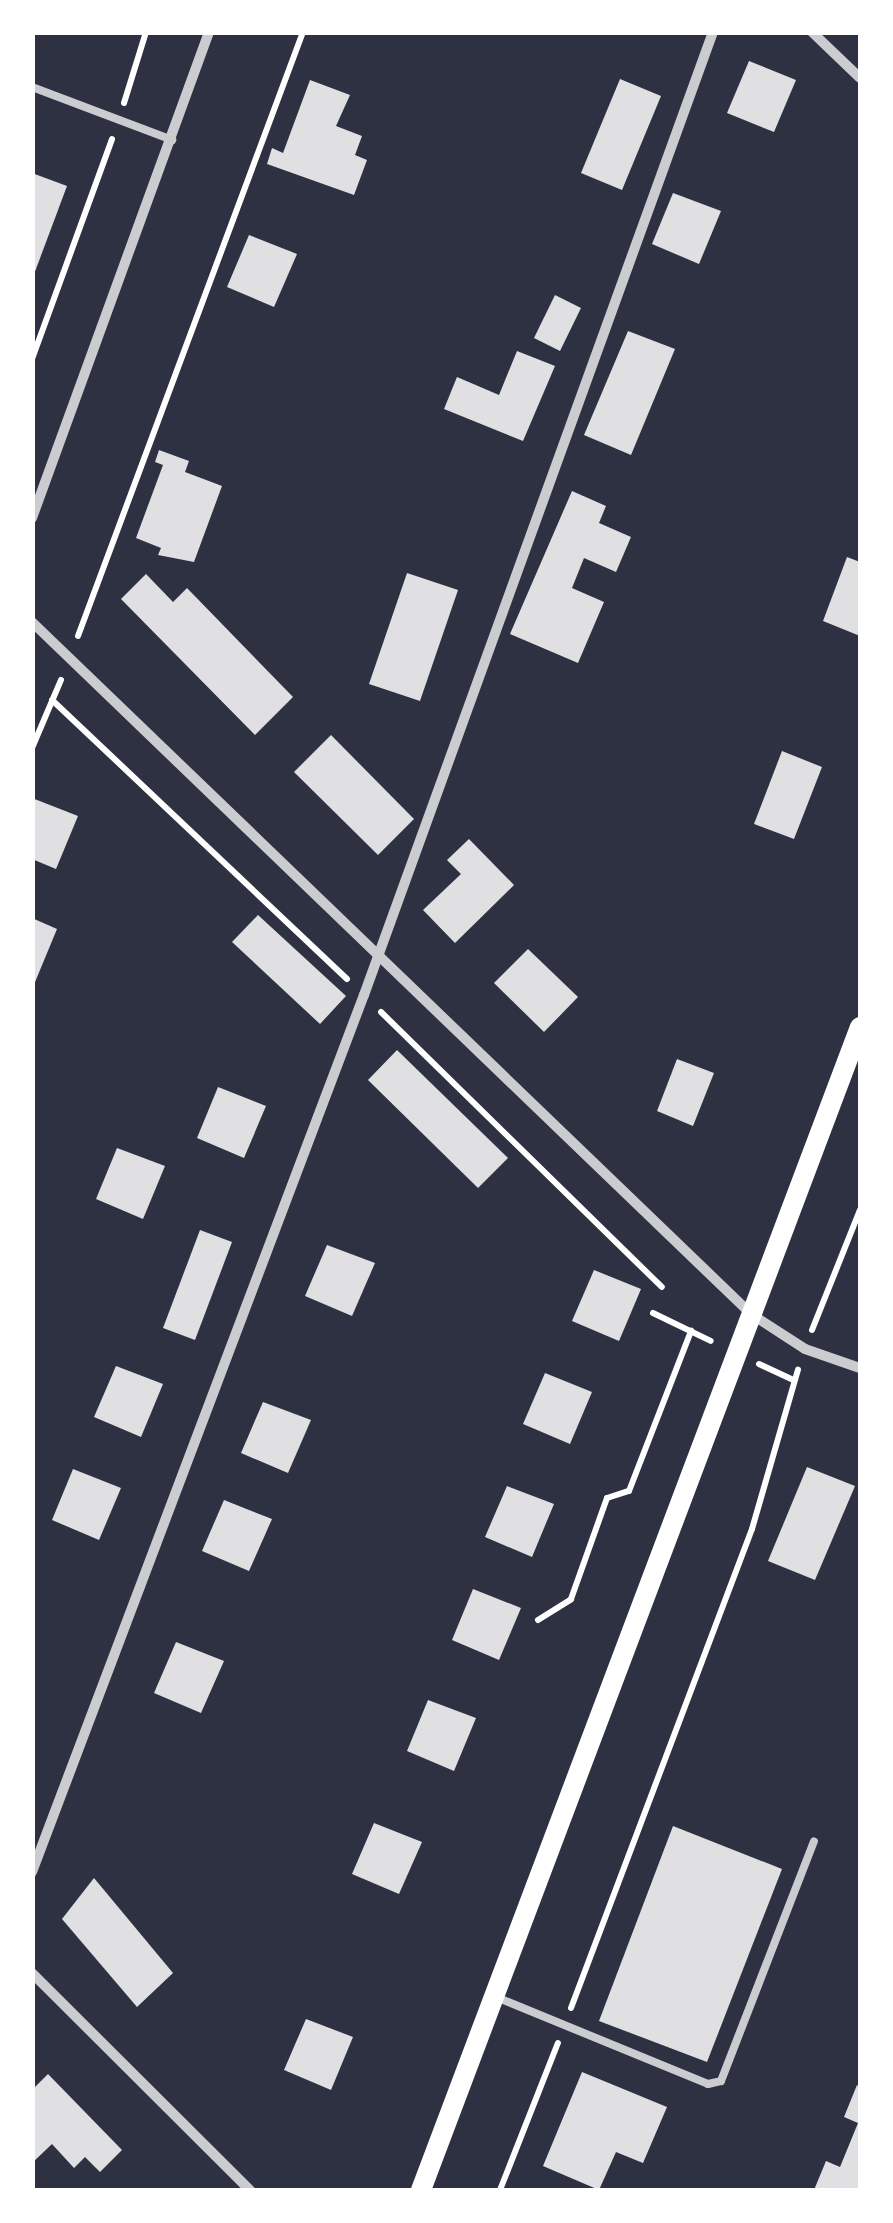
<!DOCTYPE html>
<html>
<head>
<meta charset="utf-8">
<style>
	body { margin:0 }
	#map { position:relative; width:893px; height:2223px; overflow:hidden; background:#2d3142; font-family:"Open Sans",sans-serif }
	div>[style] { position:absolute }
	.building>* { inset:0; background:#e0e0e3 }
	.path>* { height:6px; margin:-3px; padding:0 3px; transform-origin:3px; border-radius:3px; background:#fff }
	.service>* { height:8px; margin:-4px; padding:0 4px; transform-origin:4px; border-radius:4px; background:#caccd0 }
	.minor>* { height:10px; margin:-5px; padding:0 5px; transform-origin:5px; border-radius:5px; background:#caccd0 }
	.secondary>* { height:20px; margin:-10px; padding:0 10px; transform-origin:10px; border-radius:10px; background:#fff }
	span { translate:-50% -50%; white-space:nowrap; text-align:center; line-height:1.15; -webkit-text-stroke:10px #fff; paint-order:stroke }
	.frame { position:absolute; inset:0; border:35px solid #fff; pointer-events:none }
</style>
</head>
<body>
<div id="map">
	<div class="building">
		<i style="clip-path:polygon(749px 61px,796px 80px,774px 132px,727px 113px)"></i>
		<i style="clip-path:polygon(620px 79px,661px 96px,622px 190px,581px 173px)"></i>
		<i style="clip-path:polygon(310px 80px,350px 95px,336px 126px,362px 136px,355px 155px,367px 160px,354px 195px,267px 164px,272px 148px,283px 153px)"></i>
		<i style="clip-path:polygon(32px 173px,67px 186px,33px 277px,32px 277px)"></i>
		<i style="clip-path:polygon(673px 193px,721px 211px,699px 264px,652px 244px)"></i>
		<i style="clip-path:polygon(249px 235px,297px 254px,274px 307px,227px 287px)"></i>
		<i style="clip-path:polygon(555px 295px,581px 308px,560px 351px,534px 338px)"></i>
		<i style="clip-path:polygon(628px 331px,675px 349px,631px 455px,584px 435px)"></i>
		<i style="clip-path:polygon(517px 351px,555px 366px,523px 441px,444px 409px,457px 377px,499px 395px)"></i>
		<i style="clip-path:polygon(159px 450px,189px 461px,185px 472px,222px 486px,194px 562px,158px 555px,161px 548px,136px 538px,163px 465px,155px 462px)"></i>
		<i style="clip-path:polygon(572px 491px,606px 506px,599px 523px,631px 537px,616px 572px,584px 558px,572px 588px,604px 602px,578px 663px,510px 634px)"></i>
		<i style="clip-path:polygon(847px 557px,860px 562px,860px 636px,823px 621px)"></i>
		<i style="clip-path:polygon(407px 573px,458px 590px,420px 701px,369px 684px)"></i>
		<i style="clip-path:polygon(146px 574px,173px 602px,187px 588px,293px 697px,255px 735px,121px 599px)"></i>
		<i style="clip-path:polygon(331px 735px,414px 819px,378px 855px,294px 772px)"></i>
		<i style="clip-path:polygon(782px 751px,822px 767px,794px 839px,754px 824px)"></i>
		<i style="clip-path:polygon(32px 798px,78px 816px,56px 869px,32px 859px)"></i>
		<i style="clip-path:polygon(469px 839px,514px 885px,455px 943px,423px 910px,461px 874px,447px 860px)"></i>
		<i style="clip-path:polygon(258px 915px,346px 996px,320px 1024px,232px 942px)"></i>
		<i style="clip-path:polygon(32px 918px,57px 929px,33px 987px,32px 987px)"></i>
		<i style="clip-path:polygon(528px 949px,578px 997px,544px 1032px,494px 983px)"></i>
		<i style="clip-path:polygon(397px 1050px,508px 1158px,478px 1188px,368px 1080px)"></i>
		<i style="clip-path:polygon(677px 1059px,714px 1073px,693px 1126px,657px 1111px)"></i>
		<i style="clip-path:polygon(218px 1087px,266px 1106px,244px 1158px,197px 1138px)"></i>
		<i style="clip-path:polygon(117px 1148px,165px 1166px,143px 1219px,96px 1199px)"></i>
		<i style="clip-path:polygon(200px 1230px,232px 1242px,195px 1340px,163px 1328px)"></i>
		<i style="clip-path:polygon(327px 1245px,375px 1263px,352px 1316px,305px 1296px)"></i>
		<i style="clip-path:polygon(594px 1270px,641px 1289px,619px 1341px,572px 1321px)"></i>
		<i style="clip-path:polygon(116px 1366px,163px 1384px,141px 1437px,94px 1417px)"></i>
		<i style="clip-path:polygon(545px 1373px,592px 1392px,570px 1444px,523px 1424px)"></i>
		<i style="clip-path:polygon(263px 1402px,311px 1420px,288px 1473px,241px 1453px)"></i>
		<i style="clip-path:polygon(807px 1467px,855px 1486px,815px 1580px,768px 1561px)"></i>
		<i style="clip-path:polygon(73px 1469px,121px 1488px,99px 1540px,52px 1520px)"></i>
		<i style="clip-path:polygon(507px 1486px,554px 1504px,532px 1557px,485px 1537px)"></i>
		<i style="clip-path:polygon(224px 1500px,272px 1519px,249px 1571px,202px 1551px)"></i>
		<i style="clip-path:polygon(473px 1589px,521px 1608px,499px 1660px,452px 1640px)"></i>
		<i style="clip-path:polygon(176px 1642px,224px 1661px,201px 1713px,154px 1693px)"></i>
		<i style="clip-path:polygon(428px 1700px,476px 1718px,454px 1771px,407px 1751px)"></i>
		<i style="clip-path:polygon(374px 1823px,422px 1842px,399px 1894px,352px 1874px)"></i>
		<i style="clip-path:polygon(673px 1826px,782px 1869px,707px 2062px,599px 2021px)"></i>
		<i style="clip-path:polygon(94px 1878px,173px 1973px,137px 2007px,62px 1919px)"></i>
		<i style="clip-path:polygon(306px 2019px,353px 2037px,331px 2090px,284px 2070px)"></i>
		<i style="clip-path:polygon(582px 2072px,667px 2107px,643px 2163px,616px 2152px,599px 2190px,543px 2166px)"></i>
		<i style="clip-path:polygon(48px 2074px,122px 2150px,100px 2172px,85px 2157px,74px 2168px,52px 2144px,32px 2163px,32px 2090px)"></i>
		<i style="clip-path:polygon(857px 2085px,860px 2087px,860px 2190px,814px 2190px,826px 2161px,840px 2167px,858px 2123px,844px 2117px)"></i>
	</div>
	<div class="path">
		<i style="left:124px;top:103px;width:74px;rotate:-72.8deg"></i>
		<i style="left:32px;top:359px;width:234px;rotate:-70deg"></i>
		<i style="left:78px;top:636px;width:645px;rotate:-69.57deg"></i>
		<i style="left:52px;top:700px;width:406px;rotate:43.4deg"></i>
		<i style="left:32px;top:748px;width:74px;rotate:-66.9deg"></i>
		<i style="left:381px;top:1012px;width:393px;rotate:44.4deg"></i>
		<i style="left:653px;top:1313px;width:64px;rotate:25.8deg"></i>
		<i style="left:812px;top:1330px;width:129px;rotate:-68.2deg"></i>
		<i style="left:759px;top:1364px;width:38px;rotate:25deg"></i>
		<i style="left:538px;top:1620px;width:39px;rotate:-32deg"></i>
		<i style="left:571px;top:1599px;width:107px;rotate:-70.4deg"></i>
		<i style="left:607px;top:1498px;width:23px;rotate:-18deg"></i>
		<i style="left:629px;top:1491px;width:172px;rotate:-68.8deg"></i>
		<i style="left:571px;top:2008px;width:512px;rotate:-69.3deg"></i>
		<i style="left:752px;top:1529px;width:166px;rotate:-73.9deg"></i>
		<i style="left:500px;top:2190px;width:158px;rotate:-68.5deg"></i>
	</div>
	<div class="service">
		<i style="left:32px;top:87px;width:150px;rotate:20.7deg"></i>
		<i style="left:496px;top:1997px;width:229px;rotate:22.3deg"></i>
		<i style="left:708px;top:2084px;width:13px;rotate:-13deg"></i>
		<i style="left:721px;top:2081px;width:257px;rotate:-68.8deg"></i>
	</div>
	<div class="minor">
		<i style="left:812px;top:32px;width:66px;rotate:43.8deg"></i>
		<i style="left:32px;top:518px;width:517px;rotate:-69.99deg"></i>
		<i style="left:32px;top:622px;width:998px;rotate:43.9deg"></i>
		<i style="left:751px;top:1314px;width:64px;rotate:32.9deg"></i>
		<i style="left:805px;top:1349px;width:58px;rotate:19.1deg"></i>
		<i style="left:32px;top:1872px;width:938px;rotate:-69.27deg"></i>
		<i style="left:364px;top:995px;width:1024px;rotate:-70.08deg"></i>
		<i style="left:32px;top:1973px;width:308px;rotate:44.9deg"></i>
	</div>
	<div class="secondary">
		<i style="left:421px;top:2190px;width:1243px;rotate:-69.32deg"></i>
	</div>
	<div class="frame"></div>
</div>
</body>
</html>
